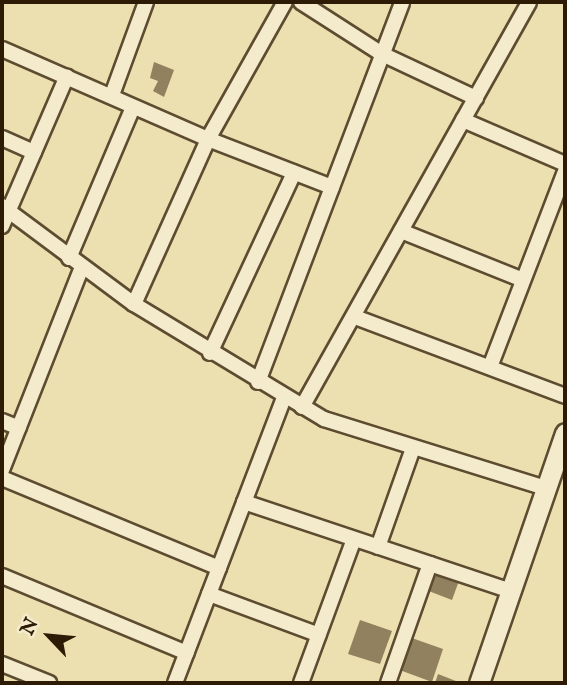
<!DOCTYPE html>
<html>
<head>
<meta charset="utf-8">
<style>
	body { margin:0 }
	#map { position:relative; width:567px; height:685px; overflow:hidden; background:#ede0b0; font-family:"IM FELL English",serif }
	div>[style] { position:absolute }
	.building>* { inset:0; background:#91815e }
	.roads { filter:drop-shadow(2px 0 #5d4c30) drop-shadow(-2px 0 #5d4c30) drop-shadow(0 2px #5d4c30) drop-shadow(0 -2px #5d4c30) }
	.street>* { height:14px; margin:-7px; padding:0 7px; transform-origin:7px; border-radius:7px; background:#f3ebcc }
	.secondary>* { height:19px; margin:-9.5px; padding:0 9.5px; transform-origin:9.5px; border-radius:9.5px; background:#f3ebcc }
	span { translate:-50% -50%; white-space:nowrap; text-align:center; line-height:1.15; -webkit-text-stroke:7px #f3ebcc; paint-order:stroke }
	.frame { position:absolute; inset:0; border:4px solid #2d1b05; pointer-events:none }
	.north { position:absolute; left:14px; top:601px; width:70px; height:70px; -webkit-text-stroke:5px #f3ebcc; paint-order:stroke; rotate:296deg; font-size:19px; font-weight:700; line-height:28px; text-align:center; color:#2d1b05 }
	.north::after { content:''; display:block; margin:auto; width:24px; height:32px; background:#2d1b05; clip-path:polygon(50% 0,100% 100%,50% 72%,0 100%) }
</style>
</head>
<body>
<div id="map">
	<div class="building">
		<i style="clip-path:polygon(154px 62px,174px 70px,164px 97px,153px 91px,158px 81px,150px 78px)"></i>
		<i style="clip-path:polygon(435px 568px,460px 578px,452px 600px,426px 590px)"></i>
		<i style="clip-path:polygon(360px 620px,392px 631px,380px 664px,348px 654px)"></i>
		<i style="clip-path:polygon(409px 637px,443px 649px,432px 682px,397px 669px)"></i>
		<i style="clip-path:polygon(438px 674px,461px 683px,435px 683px)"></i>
	</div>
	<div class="roads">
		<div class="street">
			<i style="left:301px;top:2px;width:96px;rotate:32.7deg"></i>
			<i style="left:382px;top:54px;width:104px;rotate:25.1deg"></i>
			<i style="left:2px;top:49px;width:225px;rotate:23.6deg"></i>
			<i style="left:208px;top:139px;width:133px;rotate:21.2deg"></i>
			<i style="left:112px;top:95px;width:99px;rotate:-69.9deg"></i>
			<i style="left:463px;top:120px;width:111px;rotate:23.3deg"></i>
			<i style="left:2px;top:138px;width:35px;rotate:24deg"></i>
			<i style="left:2px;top:206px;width:164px;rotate:36.6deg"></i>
			<i style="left:134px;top:304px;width:222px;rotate:31.2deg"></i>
			<i style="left:324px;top:419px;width:232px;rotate:17.3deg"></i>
			<i style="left:2px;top:226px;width:163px;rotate:-66.6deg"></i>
			<i style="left:401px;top:231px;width:131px;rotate:21.9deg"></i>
			<i style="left:69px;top:258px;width:164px;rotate:-67deg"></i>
			<i style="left:134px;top:304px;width:181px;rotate:-65.8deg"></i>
			<i style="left:208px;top:139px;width:157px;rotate:-60.7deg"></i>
			<i style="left:355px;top:317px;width:224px;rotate:20.6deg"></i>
			<i style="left:210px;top:353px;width:199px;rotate:-65deg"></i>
			<i style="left:490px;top:367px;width:209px;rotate:-69deg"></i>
			<i style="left:258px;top:382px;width:406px;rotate:-69.2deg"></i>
			<i style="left:302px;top:407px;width:464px;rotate:-60.7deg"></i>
			<i style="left:2px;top:421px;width:18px;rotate:22deg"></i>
			<i style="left:2px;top:470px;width:216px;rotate:-68.5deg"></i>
			<i style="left:2px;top:478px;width:235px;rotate:22.5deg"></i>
			<i style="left:244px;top:502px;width:196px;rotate:18.4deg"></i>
			<i style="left:378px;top:547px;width:105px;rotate:-70.5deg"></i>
			<i style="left:2px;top:576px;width:200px;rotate:22.6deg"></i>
			<i style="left:209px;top:594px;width:117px;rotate:20.4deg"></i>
			<i style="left:2px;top:664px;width:51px;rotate:22deg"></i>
			<i style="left:175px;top:683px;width:306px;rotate:-69.1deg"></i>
			<i style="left:301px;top:683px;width:153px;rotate:-69.8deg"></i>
			<i style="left:388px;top:683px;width:126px;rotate:-70.6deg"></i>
			<i style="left:430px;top:564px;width:85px;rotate:18.4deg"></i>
		</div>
		<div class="secondary">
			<i style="left:479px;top:683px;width:264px;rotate:-71deg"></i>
		</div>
	</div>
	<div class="frame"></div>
	<div class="north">N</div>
</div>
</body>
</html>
